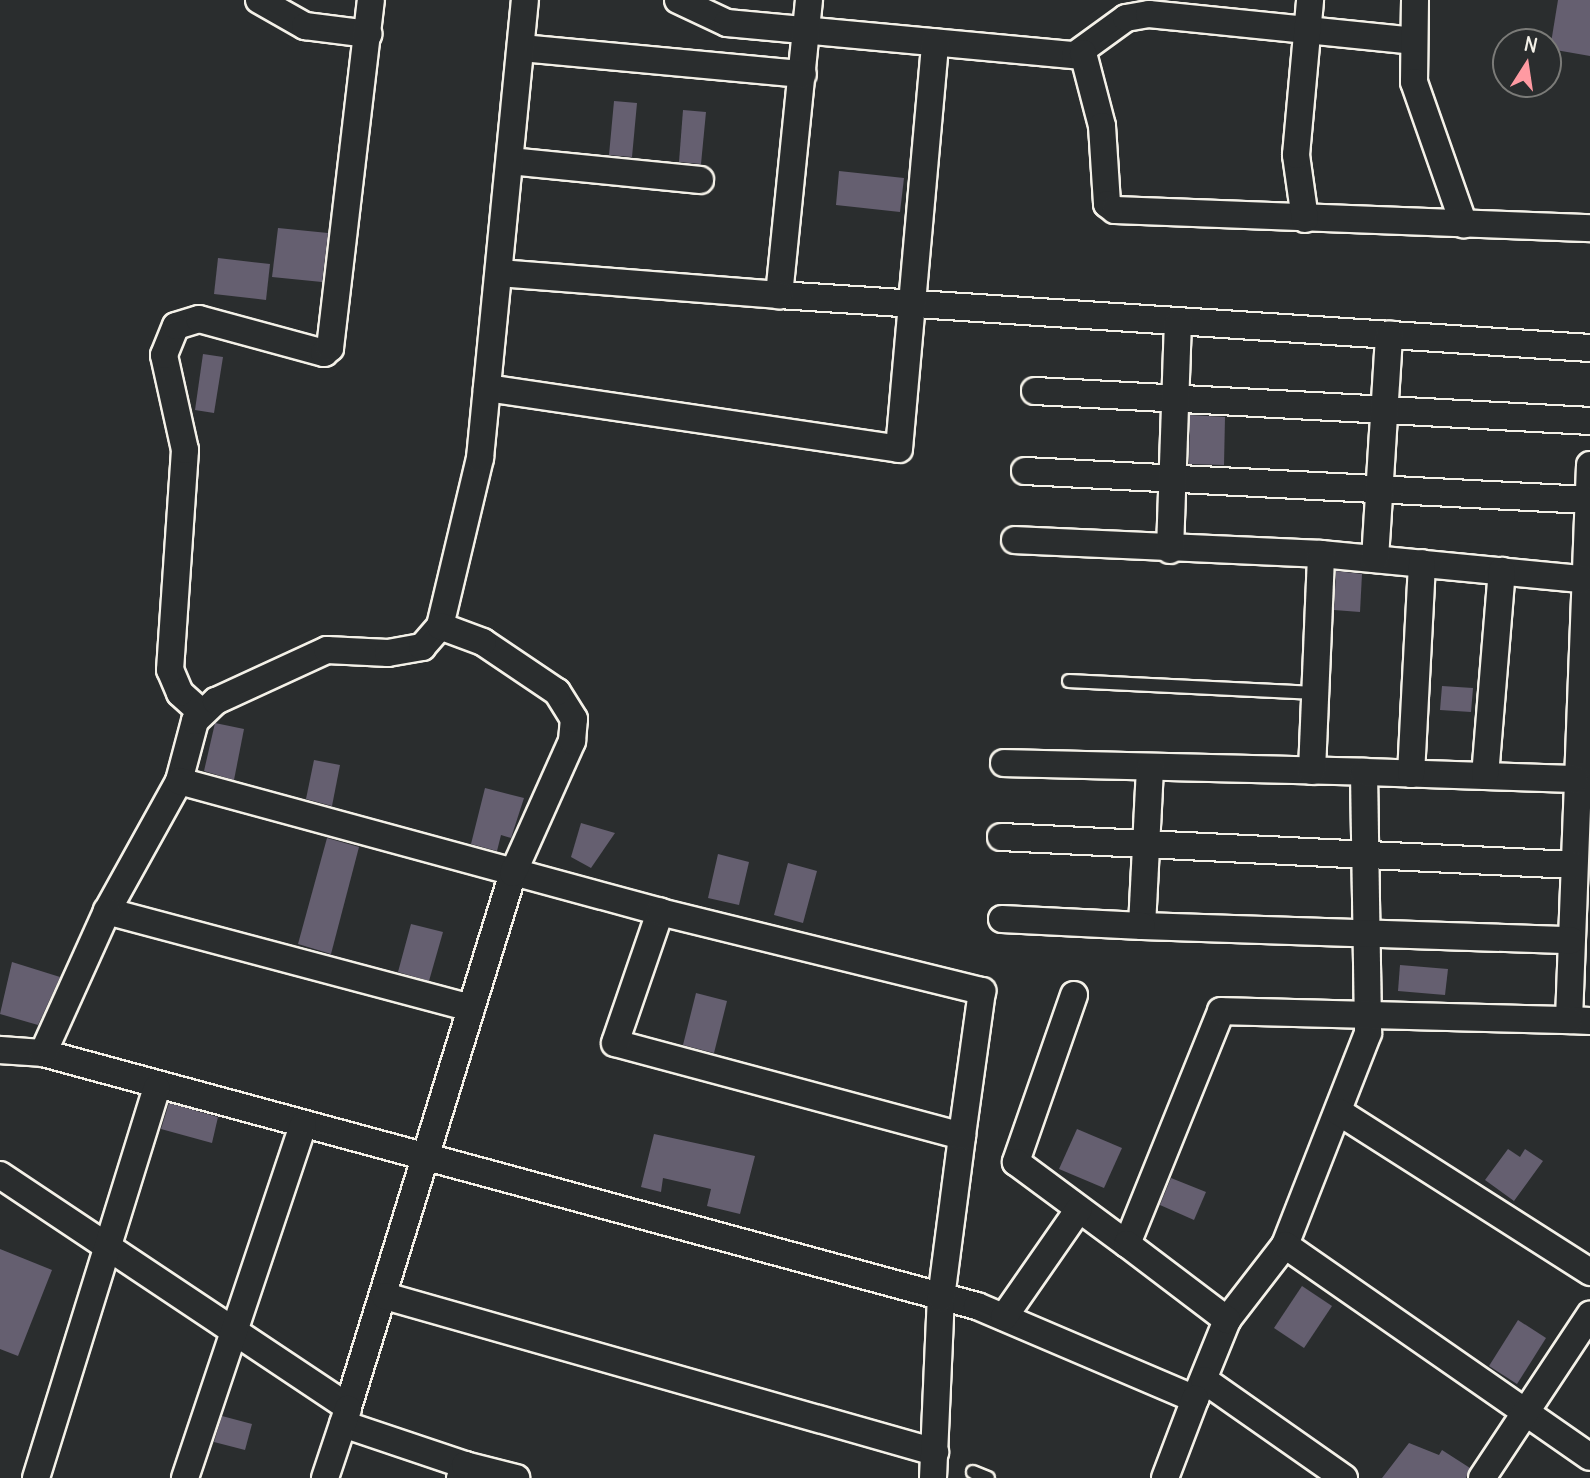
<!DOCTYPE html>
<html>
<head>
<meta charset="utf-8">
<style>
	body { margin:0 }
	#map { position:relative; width:1590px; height:1478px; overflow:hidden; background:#2a2d2e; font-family:Delius,sans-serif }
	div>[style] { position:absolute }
	.building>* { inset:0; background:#655f70 }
	.roads { filter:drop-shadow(2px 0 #f4f1e8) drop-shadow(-2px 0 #f4f1e8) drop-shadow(0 2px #f4f1e8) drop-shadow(0 -2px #f4f1e8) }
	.service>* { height:12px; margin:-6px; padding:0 6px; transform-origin:6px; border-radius:6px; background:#2a2d2e }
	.minor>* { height:26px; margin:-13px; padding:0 13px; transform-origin:13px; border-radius:13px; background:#2a2d2e }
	span { translate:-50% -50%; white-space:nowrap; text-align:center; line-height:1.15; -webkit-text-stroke:6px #2a2d2e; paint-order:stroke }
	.north { position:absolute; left:1492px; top:28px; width:70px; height:70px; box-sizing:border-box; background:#2a2d2e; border:2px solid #7b7b78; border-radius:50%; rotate:12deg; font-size:19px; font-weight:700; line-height:28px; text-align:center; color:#f4f1e8 }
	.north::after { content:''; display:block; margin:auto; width:24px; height:32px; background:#ff9aa2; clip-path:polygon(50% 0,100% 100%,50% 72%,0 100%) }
</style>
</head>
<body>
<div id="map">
	<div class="building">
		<i style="clip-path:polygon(1558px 0,1590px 0,1590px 56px,1550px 49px)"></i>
		<i style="clip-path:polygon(614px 101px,637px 103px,632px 157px,609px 155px)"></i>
		<i style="clip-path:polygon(683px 110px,706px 112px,701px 164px,679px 162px)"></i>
		<i style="clip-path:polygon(839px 171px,904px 178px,900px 212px,836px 205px)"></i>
		<i style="clip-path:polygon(278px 228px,328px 233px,322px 282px,272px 277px)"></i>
		<i style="clip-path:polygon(218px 258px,270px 264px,266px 300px,214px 294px)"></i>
		<i style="clip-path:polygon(203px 354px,223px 357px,214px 413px,195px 410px)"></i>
		<i style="clip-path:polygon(1190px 415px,1225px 417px,1224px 465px,1189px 464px)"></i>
		<i style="clip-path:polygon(1336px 571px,1362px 574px,1360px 612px,1334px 610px)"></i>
		<i style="clip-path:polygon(1442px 686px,1473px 688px,1471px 712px,1440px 710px)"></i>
		<i style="clip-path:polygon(215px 723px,244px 729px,234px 780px,204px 771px)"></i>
		<i style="clip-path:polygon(314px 760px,340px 765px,332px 806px,306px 799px)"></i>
		<i style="clip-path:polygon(485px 788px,524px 798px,511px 838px,501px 835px,497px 851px,471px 844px)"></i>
		<i style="clip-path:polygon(581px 823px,615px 833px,591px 868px,571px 857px)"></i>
		<i style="clip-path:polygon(327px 838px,359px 847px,331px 954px,298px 944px)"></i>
		<i style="clip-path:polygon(718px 854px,749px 862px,739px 905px,708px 898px)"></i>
		<i style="clip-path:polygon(788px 863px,817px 871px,803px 923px,774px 915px)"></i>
		<i style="clip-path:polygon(411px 924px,443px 932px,429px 981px,398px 972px)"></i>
		<i style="clip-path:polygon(12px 962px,60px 977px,38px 1025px,0 1014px)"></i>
		<i style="clip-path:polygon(1400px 965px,1448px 969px,1445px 995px,1398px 991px)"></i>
		<i style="clip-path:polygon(696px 993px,727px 1001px,714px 1053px,683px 1045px)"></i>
		<i style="clip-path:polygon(169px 1103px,218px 1117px,212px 1143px,161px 1129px)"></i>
		<i style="clip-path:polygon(1077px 1129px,1122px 1148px,1104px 1188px,1059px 1169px)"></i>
		<i style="clip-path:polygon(654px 1134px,755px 1156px,740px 1214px,707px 1206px,711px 1189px,663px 1178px,661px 1192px,641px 1187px)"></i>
		<i style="clip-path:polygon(1508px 1149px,1520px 1157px,1525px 1149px,1543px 1161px,1514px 1201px,1485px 1180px)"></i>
		<i style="clip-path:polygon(1171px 1178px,1206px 1192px,1194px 1220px,1160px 1205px)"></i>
		<i style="clip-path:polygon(0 1249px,52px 1270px,18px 1356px,0 1349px)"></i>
		<i style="clip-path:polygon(1302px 1286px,1332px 1306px,1304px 1348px,1274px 1328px)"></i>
		<i style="clip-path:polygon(1518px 1320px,1546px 1338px,1517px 1384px,1489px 1366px)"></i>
		<i style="clip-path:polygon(222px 1416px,252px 1424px,245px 1450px,214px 1442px)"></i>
		<i style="clip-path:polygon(1409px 1443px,1439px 1455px,1442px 1450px,1470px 1468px,1466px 1478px,1382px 1478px)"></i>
	</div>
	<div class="roads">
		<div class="service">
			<i style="left:1069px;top:681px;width:246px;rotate:2.8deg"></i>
			<i style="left:973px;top:1472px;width:16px;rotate:22deg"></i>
		</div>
		<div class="minor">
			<i style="left:259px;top:0;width:53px;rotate:29.5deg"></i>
			<i style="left:305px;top:26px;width:64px;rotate:7.2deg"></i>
			<i style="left:678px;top:0;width:54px;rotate:25.1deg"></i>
			<i style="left:727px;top:23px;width:349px;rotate:5.3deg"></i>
			<i style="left:1075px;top:55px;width:63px;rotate:-36deg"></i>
			<i style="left:1126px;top:18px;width:23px;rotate:-10deg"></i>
			<i style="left:1149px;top:14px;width:265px;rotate:5.8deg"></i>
			<i style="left:809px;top:0;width:297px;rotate:95.8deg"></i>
			<i style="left:779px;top:295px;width:813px;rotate:3.74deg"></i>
			<i style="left:1415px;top:0;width:82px;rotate:90.7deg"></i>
			<i style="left:1414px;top:82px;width:151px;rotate:70.7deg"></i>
			<i style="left:521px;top:48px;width:283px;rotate:5.3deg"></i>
			<i style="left:1083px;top:53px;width:75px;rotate:75.4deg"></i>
			<i style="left:1102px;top:126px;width:78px;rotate:86.3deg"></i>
			<i style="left:1107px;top:204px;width:10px;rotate:37deg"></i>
			<i style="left:1115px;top:210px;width:475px;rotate:2.2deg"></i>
			<i style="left:510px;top:161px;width:191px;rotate:5.7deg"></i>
			<i style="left:1305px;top:219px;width:65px;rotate:-98deg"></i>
			<i style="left:1296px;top:155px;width:156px;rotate:-84.8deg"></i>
			<i style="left:499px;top:273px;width:281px;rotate:4.5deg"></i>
			<i style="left:487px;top:388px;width:416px;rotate:8.4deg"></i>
			<i style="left:899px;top:449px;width:408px;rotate:-84.9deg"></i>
			<i style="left:1035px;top:391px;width:556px;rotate:3.09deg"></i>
			<i style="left:1590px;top:465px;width:555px;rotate:92.17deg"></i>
			<i style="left:1569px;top:1020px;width:21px;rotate:3deg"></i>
			<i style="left:1025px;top:471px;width:564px;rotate:2.95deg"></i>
			<i style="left:1015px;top:540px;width:306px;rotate:2.6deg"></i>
			<i style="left:1321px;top:554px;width:263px;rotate:5.5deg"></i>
			<i style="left:1170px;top:550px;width:228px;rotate:-88deg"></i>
			<i style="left:1375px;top:559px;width:225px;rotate:-86.4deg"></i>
			<i style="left:201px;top:712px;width:28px;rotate:-138deg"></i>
			<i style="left:180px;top:693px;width:25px;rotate:-113deg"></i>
			<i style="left:170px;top:670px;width:221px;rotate:-86.1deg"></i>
			<i style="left:185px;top:450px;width:97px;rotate:-102.5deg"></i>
			<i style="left:164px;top:355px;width:31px;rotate:-68deg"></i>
			<i style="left:176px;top:326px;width:24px;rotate:-17deg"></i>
			<i style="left:199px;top:319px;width:130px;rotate:15.2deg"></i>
			<i style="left:324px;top:353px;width:8px;rotate:-40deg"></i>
			<i style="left:330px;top:348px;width:350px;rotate:-83.3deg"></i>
			<i style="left:1004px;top:763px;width:360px;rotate:1.4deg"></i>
			<i style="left:1364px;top:772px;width:261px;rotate:89.1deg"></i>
			<i style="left:1368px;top:1033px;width:228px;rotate:111.4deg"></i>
			<i style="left:1150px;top:768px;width:158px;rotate:92.9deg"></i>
			<i style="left:1142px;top:926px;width:429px;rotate:1.9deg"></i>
			<i style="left:1312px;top:771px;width:217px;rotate:-87.6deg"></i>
			<i style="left:1364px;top:772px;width:211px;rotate:1.9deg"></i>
			<i style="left:1411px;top:774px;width:211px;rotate:-87deg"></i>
			<i style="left:1485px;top:776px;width:206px;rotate:-85.3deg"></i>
			<i style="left:179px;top:781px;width:62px;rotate:-75.1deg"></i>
			<i style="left:195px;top:721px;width:29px;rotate:-44deg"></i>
			<i style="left:216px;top:701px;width:122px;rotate:-24.7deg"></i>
			<i style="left:327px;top:650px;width:61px;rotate:2.8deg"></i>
			<i style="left:388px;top:653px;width:35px;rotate:-10deg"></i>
			<i style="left:422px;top:647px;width:28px;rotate:-49deg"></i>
			<i style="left:440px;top:626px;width:173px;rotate:-76.6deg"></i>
			<i style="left:480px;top:458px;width:460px;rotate:-84.4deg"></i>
			<i style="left:1001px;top:837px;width:573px;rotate:2.8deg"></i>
			<i style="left:1002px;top:919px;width:140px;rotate:2.9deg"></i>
			<i style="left:1074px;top:995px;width:177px;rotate:109.2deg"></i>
			<i style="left:1016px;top:1162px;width:138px;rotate:36.5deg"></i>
			<i style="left:1127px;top:1244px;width:251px;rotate:-68deg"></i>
			<i style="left:1221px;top:1011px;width:348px;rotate:1.5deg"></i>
			<i style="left:471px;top:1008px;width:377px;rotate:-165.1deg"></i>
			<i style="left:107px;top:911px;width:149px;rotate:-61deg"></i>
			<i style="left:179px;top:781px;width:499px;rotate:15.2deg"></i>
			<i style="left:0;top:1050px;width:43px;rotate:4deg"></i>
			<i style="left:43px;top:1053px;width:968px;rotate:15.16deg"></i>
			<i style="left:977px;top:1306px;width:237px;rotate:23.1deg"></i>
			<i style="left:1195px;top:1399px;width:85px;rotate:-67.9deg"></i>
			<i style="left:1227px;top:1320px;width:95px;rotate:-52.3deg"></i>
			<i style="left:1285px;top:1245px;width:371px;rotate:34.8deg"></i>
			<i style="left:43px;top:1053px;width:156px;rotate:-65.7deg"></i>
			<i style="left:1339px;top:1112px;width:298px;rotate:32.5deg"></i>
			<i style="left:0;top:1175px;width:418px;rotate:33.7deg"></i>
			<i style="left:348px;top:1407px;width:559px;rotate:-72.83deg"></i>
			<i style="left:513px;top:873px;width:145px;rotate:-65.9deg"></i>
			<i style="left:572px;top:741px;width:22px;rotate:-85deg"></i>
			<i style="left:574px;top:719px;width:32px;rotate:-122deg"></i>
			<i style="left:557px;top:692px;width:89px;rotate:-146deg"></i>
			<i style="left:483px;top:642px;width:46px;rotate:-159.6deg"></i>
			<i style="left:1127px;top:1244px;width:126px;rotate:37.2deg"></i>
			<i style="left:385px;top:1296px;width:572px;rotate:15.84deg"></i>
			<i style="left:1004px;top:1317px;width:131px;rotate:-55.2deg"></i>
			<i style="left:1204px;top:1380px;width:171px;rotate:35deg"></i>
			<i style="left:343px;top:1424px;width:129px;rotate:18.6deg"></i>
			<i style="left:465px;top:1465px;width:14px;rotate:111deg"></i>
			<i style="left:465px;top:1465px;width:53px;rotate:14.3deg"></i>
			<i style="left:36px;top:1478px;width:408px;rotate:-72.8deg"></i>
			<i style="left:185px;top:1478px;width:372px;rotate:-71.5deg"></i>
			<i style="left:325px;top:1478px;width:73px;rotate:-71.6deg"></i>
			<i style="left:933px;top:1478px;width:180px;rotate:-87.5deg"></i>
			<i style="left:941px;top:1298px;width:163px;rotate:-82.6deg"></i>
			<i style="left:962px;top:1136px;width:359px;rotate:-165deg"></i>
			<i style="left:615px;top:1043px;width:139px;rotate:-71deg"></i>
			<i style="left:660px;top:912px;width:332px;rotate:13.8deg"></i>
			<i style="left:982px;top:991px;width:146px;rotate:97.9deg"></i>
			<i style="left:1165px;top:1478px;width:85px;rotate:-69.2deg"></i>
			<i style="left:1482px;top:1478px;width:196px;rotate:-56.5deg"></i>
		</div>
	</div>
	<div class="north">N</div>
</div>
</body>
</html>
